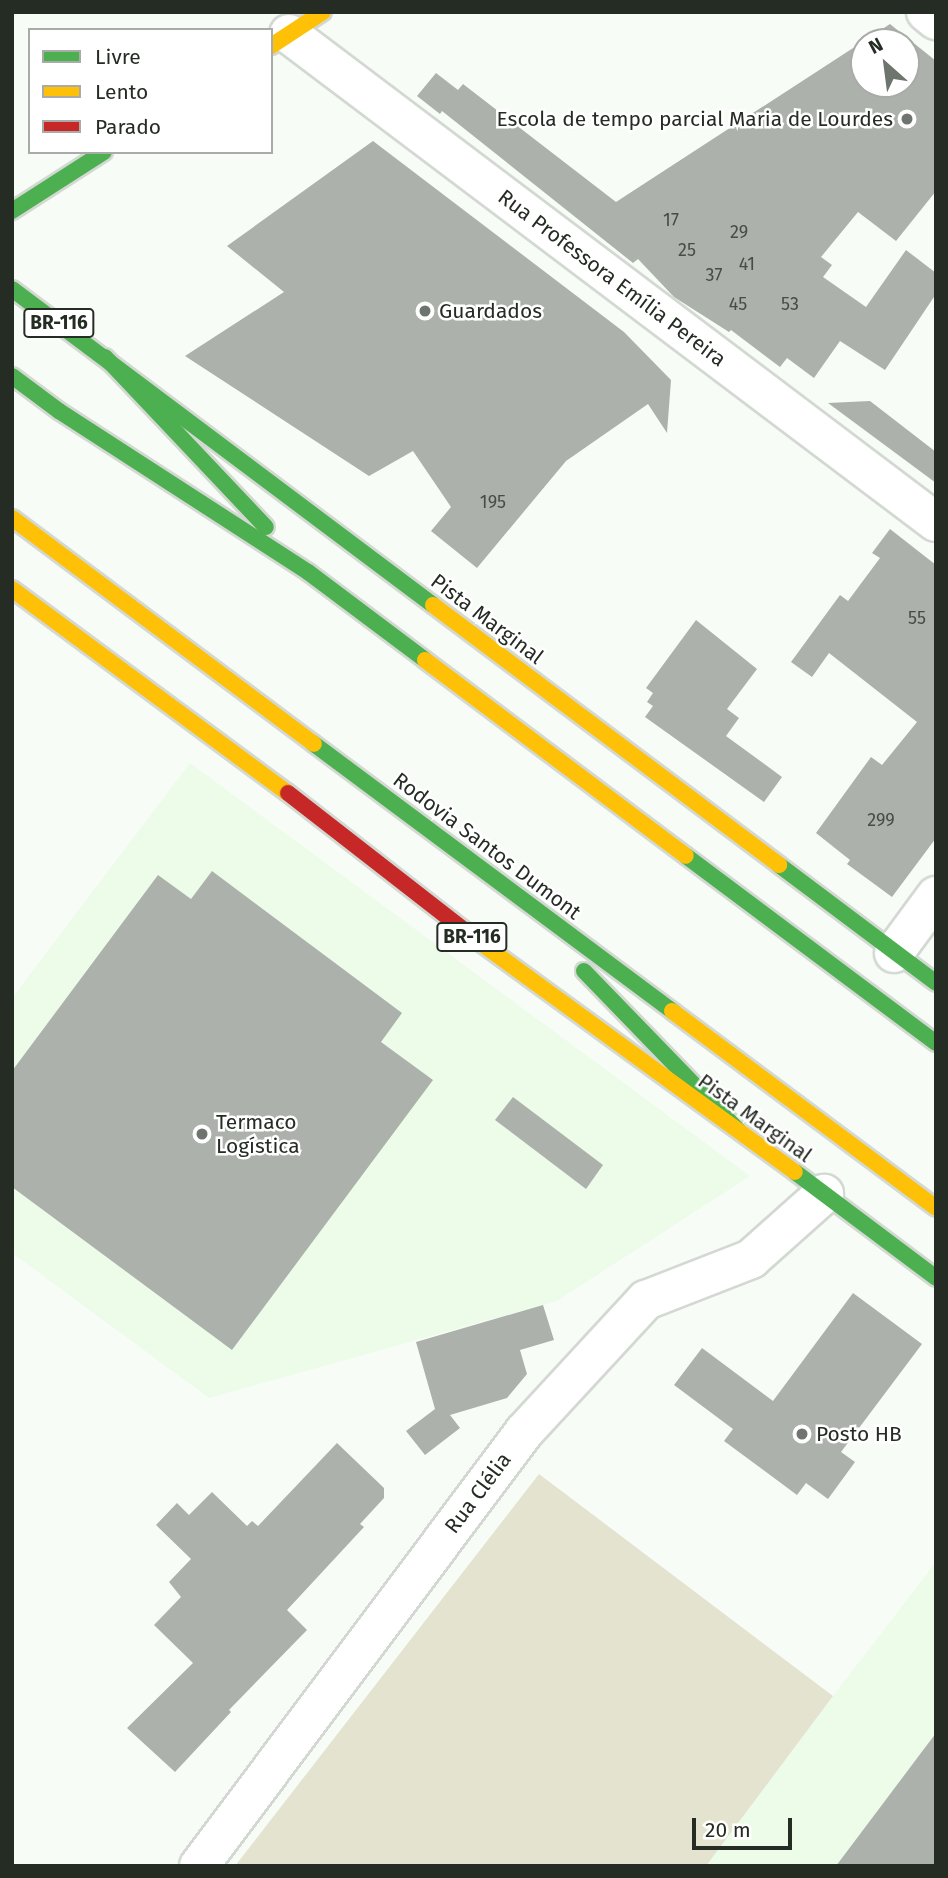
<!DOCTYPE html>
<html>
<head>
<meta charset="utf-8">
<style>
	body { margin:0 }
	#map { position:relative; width:948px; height:1878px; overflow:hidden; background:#f7fcf7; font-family:"Fira Sans",sans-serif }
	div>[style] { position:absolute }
	.built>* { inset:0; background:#ecfce9 }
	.green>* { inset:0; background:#e3e3cf }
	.building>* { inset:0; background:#adb1ab }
	.roads { filter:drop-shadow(2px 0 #d3d9d2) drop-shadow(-2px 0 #d3d9d2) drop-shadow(0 2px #d3d9d2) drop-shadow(0 -2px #d3d9d2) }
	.street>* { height:38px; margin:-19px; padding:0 19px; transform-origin:19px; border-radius:19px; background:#fefffe }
	.fast>* { height:16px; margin:-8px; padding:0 8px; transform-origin:8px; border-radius:8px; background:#4caf50 }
	.slow>* { height:16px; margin:-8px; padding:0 8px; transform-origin:8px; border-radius:8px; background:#ffc107 }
	.jam>* { height:16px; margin:-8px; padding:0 8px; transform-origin:8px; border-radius:8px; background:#c62828 }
	.dots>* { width:19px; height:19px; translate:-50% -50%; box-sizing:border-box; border:4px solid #fff; border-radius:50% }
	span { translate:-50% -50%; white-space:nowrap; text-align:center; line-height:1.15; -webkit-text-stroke:5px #fff; paint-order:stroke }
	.number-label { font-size:18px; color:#474d46 }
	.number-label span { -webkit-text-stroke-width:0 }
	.shield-label span { padding:2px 5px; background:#fff; border:2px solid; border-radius:5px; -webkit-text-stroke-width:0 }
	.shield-label { font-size:19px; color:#252c24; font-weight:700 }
	.poi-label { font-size:21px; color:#252c24 }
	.right { translate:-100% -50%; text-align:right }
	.left { translate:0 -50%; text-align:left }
	.street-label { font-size:21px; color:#252c24 }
	.frame { position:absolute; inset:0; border:14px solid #252c24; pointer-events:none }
	.legend { position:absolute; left:28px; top:28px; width:245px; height:126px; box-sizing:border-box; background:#fff; border:2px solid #a8aba7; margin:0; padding:9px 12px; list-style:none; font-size:21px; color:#252c24 }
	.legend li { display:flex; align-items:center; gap:14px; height:35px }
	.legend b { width:35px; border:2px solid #a8aba7 }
	.north { position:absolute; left:850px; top:28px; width:70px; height:70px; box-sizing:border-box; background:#fff; border:2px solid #a8aba7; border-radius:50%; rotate:332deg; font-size:19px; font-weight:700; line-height:28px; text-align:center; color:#252c24 }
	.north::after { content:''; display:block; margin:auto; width:24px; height:32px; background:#6e756e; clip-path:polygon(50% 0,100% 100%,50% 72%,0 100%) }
	.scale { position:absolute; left:692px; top:1818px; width:100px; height:32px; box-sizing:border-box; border:4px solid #252c24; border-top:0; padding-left:9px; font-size:21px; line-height:24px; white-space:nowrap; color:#252c24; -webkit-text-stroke:5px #fff; paint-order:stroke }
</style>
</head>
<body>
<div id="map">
	<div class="built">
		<i style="clip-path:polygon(190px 763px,750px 1176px,557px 1301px,209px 1398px,12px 1253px,12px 998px)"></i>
		<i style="clip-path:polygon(936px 1562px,936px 1866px,706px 1866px,833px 1696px)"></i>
	</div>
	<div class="green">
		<i style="clip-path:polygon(539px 1474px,833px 1696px,706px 1866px,235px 1866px)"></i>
	</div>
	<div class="building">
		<i style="clip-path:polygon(evenodd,890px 24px,936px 61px,936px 191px,896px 241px,858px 212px,821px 257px,832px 265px,823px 277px,866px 307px,906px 250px,936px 273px,936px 294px,885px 370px,840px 341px,814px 378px,787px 358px,780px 367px,731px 330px,729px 332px,674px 297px,638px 259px,633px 263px,442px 111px,440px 114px,417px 96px,436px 73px,458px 90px,463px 84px,616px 202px,890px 24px,864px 42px,906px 42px,906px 84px,864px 84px,864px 42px)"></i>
		<i style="clip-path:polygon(373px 141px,624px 332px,671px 380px,667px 433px,648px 404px,566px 461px,477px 568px,431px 531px,451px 507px,413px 451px,369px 476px,185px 356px,284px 292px,227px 246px)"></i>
		<i style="clip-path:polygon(870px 401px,936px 452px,936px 483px,828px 403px)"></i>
		<i style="clip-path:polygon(890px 529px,936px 565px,936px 838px,892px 897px,847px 864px,850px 860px,816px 833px,871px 757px,882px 765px,917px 722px,829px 653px,812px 677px,791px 662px,840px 595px,848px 601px,880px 558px,872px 553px)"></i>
		<i style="clip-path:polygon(696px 620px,757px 669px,727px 709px,739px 718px,726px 736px,782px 777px,764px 802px,645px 717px,653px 706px,647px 702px,653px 693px,646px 688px)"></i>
		<i style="clip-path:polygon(212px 871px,402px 1013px,381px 1042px,433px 1080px,232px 1350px,12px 1187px,12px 1071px,158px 875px,191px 899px)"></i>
		<i style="clip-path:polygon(513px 1097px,603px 1165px,586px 1189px,495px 1120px)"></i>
		<i style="clip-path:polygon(853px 1293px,922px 1344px,841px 1452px,855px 1462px,828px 1499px,806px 1483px,797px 1495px,724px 1441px,733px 1429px,674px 1385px,702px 1348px,773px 1401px)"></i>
		<i style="clip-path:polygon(543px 1305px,554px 1340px,520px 1350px,527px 1374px,507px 1398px,450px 1415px,460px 1428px,425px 1455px,406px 1431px,435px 1409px,416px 1342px)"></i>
		<i style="clip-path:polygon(337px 1443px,384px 1488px,384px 1498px,360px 1524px,364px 1527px,287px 1610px,307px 1630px,229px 1710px,231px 1712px,175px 1772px,127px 1728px,193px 1663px,154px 1625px,181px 1597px,169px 1582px,191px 1559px,156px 1525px,177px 1503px,189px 1515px,212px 1492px,247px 1526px,252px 1521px,258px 1526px)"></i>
		<i style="clip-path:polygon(936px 1733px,936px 1866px,836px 1866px)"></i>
	</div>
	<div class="roads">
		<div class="street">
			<i style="left:926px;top:12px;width:13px;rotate:39deg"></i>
			<i style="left:289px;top:34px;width:810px;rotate:37.03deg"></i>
			<i style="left:894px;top:953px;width:71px;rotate:-53.6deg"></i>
			<i style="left:199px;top:1866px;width:542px;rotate:-53.17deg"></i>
			<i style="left:524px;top:1432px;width:180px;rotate:-47.3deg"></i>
			<i style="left:646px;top:1300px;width:113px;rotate:-21.3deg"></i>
			<i style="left:751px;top:1259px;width:98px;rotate:-41.7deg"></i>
		</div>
		<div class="fast">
			<i style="left:12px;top:211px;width:109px;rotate:-32.7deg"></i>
			<i style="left:12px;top:289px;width:526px;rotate:36.89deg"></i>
			<i style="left:105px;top:357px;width:234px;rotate:46.6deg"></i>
			<i style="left:12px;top:376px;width:59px;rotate:36.7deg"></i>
			<i style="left:59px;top:411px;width:297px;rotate:32.9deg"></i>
			<i style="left:308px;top:572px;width:146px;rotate:36.9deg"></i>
			<i style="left:314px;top:744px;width:447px;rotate:36.7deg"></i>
			<i style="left:686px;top:856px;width:312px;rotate:36.8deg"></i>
			<i style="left:779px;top:865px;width:196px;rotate:36.9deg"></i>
			<i style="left:584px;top:971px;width:221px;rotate:45.9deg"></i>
			<i style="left:795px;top:1172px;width:176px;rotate:36.9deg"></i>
		</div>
		<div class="slow">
			<i style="left:271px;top:46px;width:62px;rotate:-33.2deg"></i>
			<i style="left:12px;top:518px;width:377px;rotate:36.8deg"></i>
			<i style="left:12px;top:589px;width:343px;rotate:36.5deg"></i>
			<i style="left:433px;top:605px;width:433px;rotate:36.9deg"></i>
			<i style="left:425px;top:660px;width:326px;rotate:36.9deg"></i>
			<i style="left:474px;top:938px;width:397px;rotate:36.1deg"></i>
			<i style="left:672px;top:1011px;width:329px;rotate:36.7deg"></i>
		</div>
		<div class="jam">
			<i style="left:288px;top:793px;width:236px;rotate:37.9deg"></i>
		</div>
	</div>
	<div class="dots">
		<i style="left:907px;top:119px;background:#6e756e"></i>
		<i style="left:425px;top:311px;background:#6e756e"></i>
		<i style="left:202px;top:1134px;background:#6e756e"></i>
		<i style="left:802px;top:1434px;background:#6e756e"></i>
	</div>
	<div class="number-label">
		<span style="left:671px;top:220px">17</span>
		<span style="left:739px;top:232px">29</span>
		<span style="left:687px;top:250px">25</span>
		<span style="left:747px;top:264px">41</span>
		<span style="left:714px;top:275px">37</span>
		<span style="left:738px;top:304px">45</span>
		<span style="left:790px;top:304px">53</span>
		<span style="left:493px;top:502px">195</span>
		<span style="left:917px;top:618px">55</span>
		<span style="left:881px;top:820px">299</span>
	</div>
	<div class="shield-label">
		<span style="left:59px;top:323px">BR-116</span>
		<span style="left:472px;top:937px">BR-116</span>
	</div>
	<div class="poi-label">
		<span class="right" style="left:893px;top:119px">Escola de tempo parcial Maria de Lourdes</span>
		<span class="left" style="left:439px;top:311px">Guardados</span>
		<span class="left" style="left:216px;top:1134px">Termaco<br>Logística</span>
		<span class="left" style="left:816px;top:1434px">Posto HB</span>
	</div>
	<div class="street-label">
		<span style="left:612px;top:278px;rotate:37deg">Rua Professora Emília Pereira</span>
		<span style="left:487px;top:619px;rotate:37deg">Pista Marginal</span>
		<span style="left:487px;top:846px;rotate:37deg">Rodovia Santos Dumont</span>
		<span style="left:755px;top:1118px;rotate:36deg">Pista Marginal</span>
		<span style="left:478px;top:1493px;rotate:-53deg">Rua Clélia</span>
	</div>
	<div class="frame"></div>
	<ul class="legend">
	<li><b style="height:9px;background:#4caf50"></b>Livre</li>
	<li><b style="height:9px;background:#ffc107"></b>Lento</li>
	<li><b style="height:9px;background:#c62828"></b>Parado</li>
	</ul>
	<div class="north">N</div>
	<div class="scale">20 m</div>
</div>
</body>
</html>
